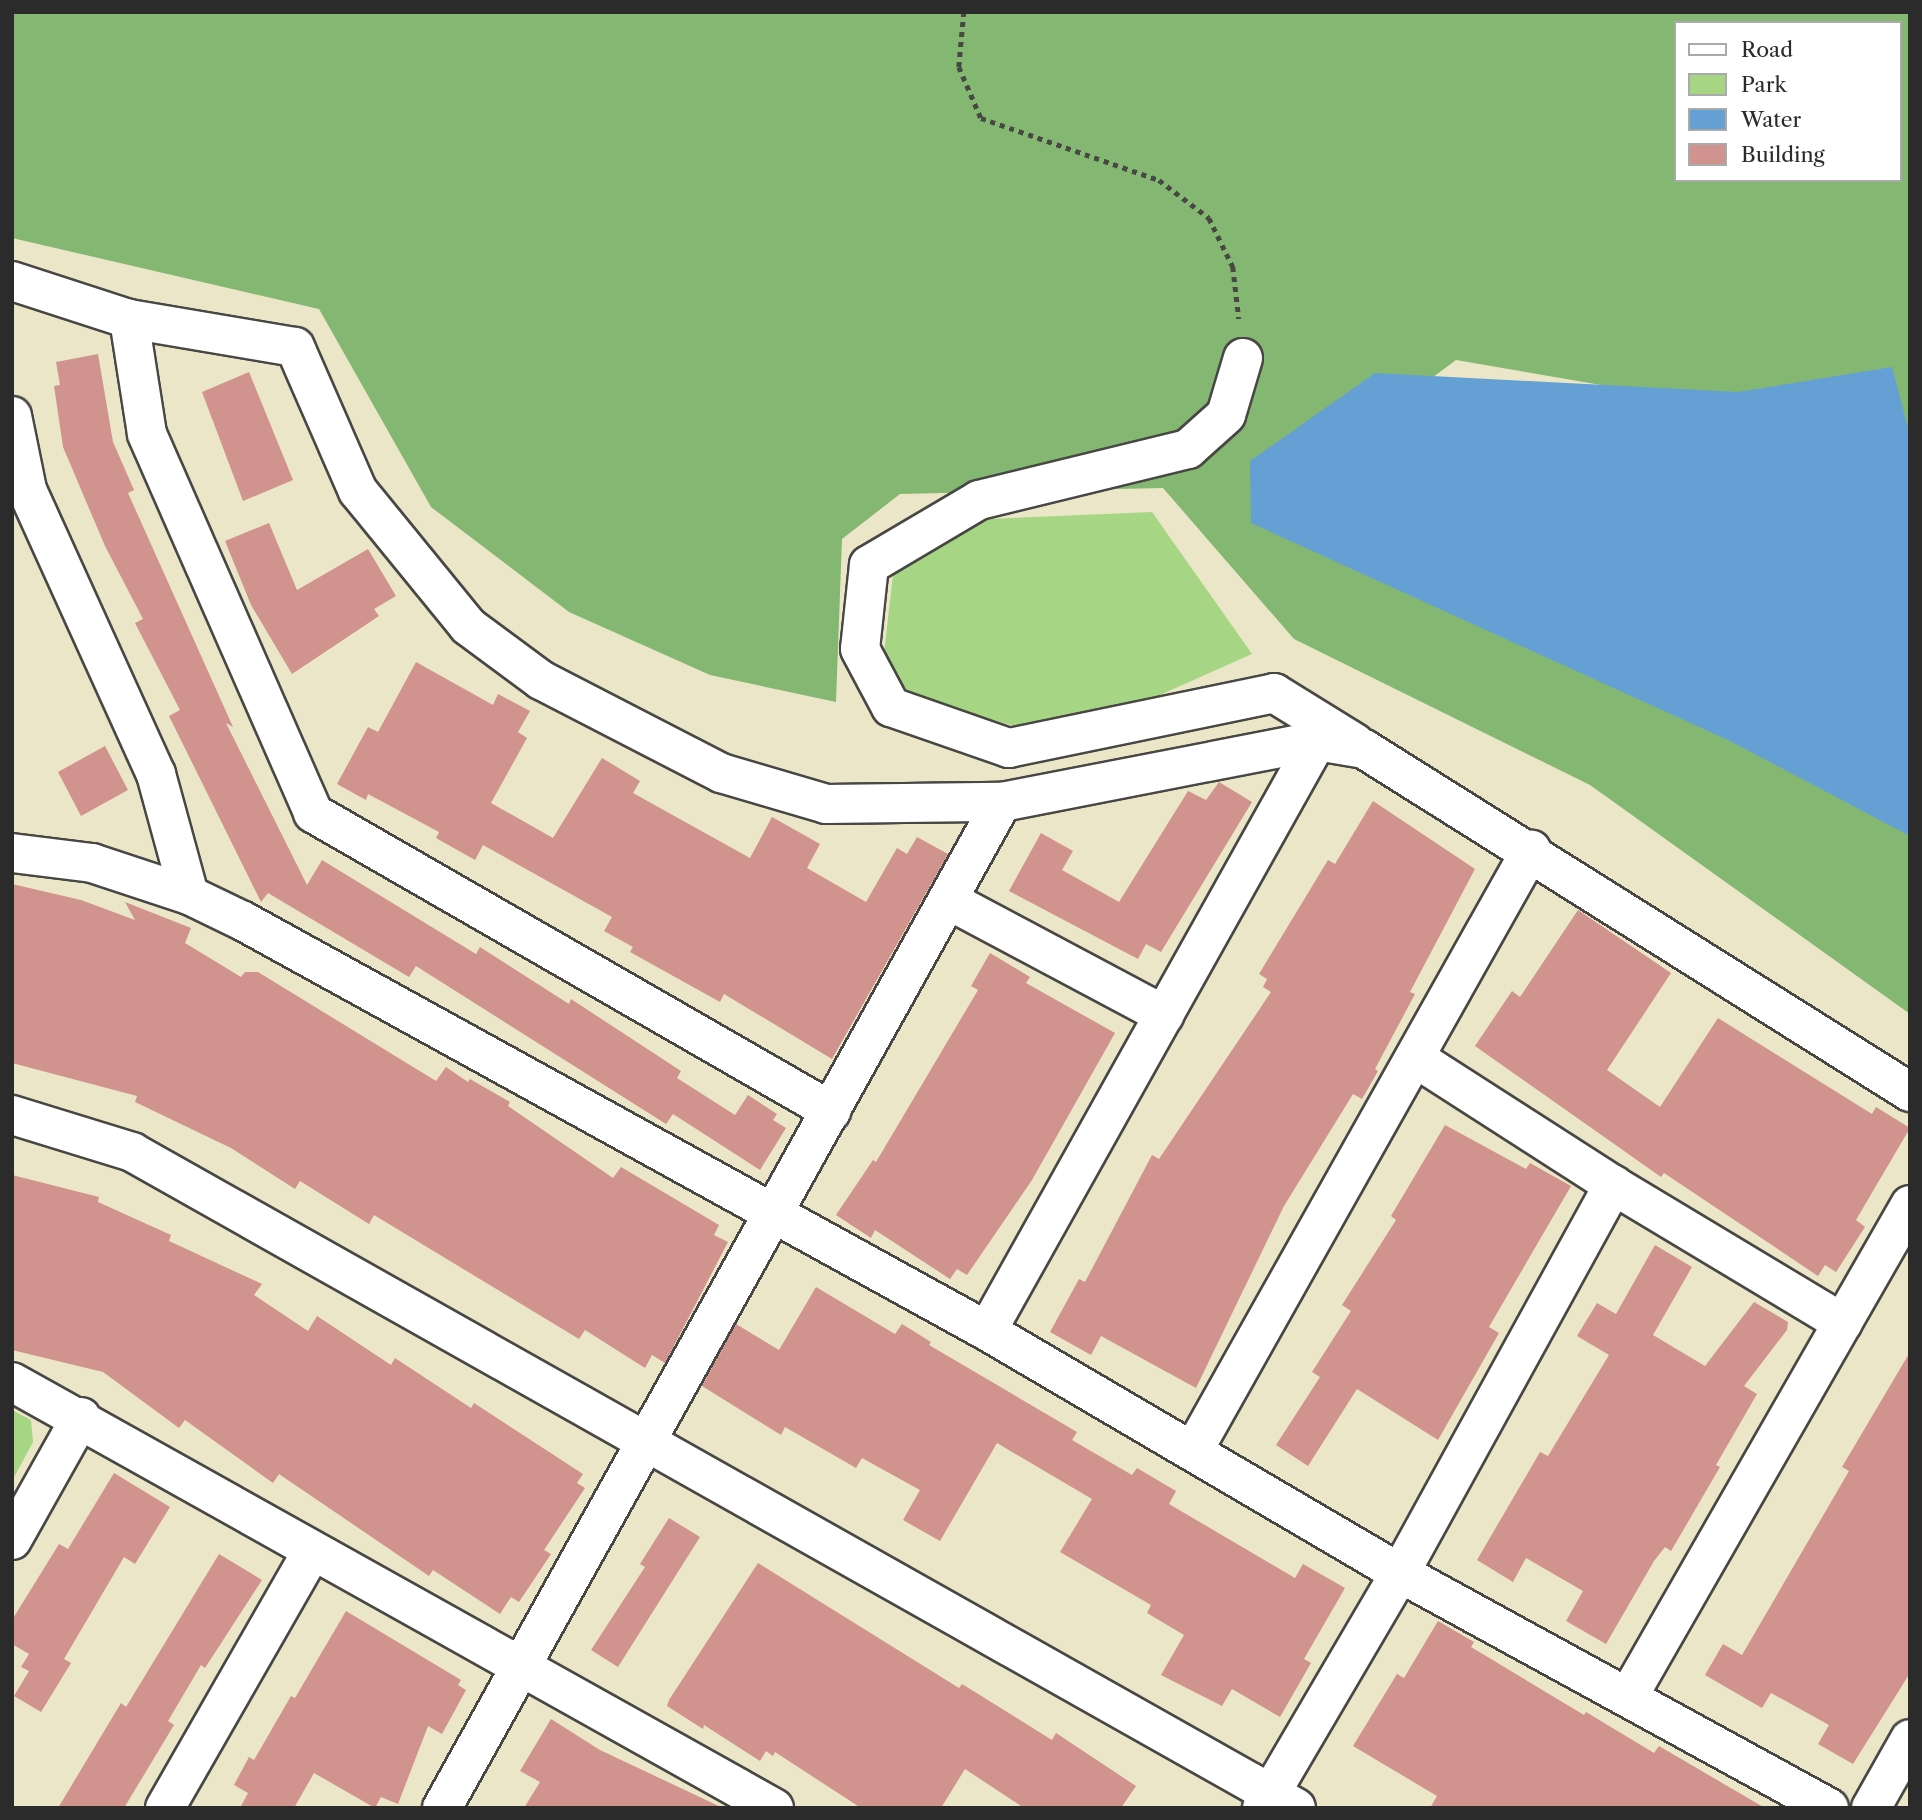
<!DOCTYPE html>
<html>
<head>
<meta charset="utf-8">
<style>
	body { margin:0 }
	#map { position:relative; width:1922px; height:1820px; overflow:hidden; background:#ebe6c8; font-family:"Libre Caslon Text",serif }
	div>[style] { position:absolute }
	.green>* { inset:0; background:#a6d684 }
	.forest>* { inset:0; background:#84b772 }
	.water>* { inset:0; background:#65a0d5 }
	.building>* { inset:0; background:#d0938d }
	.path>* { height:4.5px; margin-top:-2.25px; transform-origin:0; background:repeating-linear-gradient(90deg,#484743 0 5px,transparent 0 10px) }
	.roads { filter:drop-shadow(2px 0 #484743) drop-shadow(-2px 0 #484743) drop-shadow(0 2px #484743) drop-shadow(0 -2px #484743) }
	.minor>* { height:38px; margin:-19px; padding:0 19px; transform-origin:19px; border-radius:19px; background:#fff }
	span { translate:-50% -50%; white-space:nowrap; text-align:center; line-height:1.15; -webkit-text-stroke:7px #fff; paint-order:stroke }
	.frame { position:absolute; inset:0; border:14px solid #2b2b2b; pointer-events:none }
	.legend { position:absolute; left:1674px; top:21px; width:228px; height:161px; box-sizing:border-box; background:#fff; border:2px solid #aaa; margin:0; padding:9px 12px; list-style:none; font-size:21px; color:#2b2b2b }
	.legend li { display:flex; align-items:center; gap:14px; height:35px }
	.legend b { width:35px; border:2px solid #aaa }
</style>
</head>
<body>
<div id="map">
	<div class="green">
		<i style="clip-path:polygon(1152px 512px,1252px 654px,1133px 707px,1025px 729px,911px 697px,884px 654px,893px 574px,987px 519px)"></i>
		<i style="clip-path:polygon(12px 1410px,31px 1420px,33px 1442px,12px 1481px)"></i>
	</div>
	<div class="forest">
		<i style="clip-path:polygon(evenodd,12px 12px,1910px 12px,1910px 473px,1890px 435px,1456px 360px,1269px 499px,1910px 661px,1910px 1014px,1590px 785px,1294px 639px,1163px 488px,900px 494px,842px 539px,836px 702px,710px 675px,569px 612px,431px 507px,319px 309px,12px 238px,12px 12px,1675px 23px,1899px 23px,1899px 180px,1675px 180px,1675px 23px)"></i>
	</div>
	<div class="water">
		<i style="clip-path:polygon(1892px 367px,1910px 435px,1910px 836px,1730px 741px,1251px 523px,1250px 461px,1375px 373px,1738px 392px)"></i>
	</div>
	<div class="building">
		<i style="clip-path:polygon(98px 354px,113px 442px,134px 490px,128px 493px,233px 727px,226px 723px,307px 885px,322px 860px,476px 954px,480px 947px,569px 1004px,571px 999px,681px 1071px,677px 1078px,735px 1115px,748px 1095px,777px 1114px,773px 1120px,786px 1128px,760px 1170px,673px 1114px,666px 1124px,416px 966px,409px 977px,268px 893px,261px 902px,169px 716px,180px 710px,135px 623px,143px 619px,105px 546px,63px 447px,54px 386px,60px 385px,56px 362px)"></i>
		<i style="clip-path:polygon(249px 372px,293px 480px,243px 501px,202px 392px)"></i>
		<i style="clip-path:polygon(269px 523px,297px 590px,368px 549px,396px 596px,374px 609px,379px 616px,292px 674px,251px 605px,225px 541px)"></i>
		<i style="clip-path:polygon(416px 662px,493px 705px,498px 694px,530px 711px,518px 732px,527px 738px,491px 803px,553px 838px,602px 758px,640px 781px,633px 793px,750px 858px,772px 817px,820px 844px,807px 868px,866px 902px,897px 848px,907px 854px,917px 837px,948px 854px,832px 1059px,724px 994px,720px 1002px,630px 952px,633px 947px,604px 931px,612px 917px,483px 845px,475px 860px,436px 838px,439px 832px,368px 794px,366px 800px,337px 784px,368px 727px,378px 732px)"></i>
		<i style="clip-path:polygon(105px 746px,128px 790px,81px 816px,58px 772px)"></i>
		<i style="clip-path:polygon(1219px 782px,1252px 802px,1161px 952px,1146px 944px,1138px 959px,1009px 891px,1041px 833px,1073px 851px,1062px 870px,1119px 902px,1188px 791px,1206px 800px)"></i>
		<i style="clip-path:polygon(1373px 801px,1475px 869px,1410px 992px,1415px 994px,1375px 1069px,1378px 1071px,1362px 1099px,1353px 1094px,1284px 1206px,1196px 1388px,1101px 1336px,1091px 1355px,1050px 1332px,1079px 1279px,1085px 1282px,1152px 1155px,1159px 1159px,1271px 992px,1263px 987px,1267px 979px,1259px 974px,1328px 860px,1335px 864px)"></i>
		<i style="clip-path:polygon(12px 884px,81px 900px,135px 920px,125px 902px,191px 928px,185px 943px,241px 977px,245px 972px,258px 972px,436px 1081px,446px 1067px,468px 1082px,470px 1079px,510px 1102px,508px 1106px,613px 1178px,621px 1167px,719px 1225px,714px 1235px,728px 1242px,665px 1363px,652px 1355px,645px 1368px,585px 1330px,579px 1339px,374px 1215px,369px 1224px,300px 1181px,295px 1189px,231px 1148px,135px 1102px,137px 1096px,12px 1063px)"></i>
		<i style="clip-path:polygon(1578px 910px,1671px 973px,1607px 1070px,1660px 1107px,1718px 1018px,1872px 1114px,1876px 1107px,1910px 1128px,1856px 1220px,1865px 1227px,1836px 1272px,1825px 1265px,1818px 1276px,1664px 1173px,1661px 1177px,1475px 1046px,1512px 991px,1520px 997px)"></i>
		<i style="clip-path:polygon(990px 953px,1030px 977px,1026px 983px,1115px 1033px,1032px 1180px,967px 1275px,957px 1269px,950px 1279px,875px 1230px,871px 1238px,836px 1215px,873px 1160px,876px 1162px,978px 990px,971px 986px)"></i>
		<i style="clip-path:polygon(1445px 1125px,1526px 1169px,1530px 1163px,1571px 1186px,1489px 1327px,1499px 1333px,1438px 1440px,1357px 1389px,1308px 1466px,1276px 1445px,1320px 1377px,1312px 1372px,1351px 1311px,1342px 1305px,1396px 1220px,1391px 1216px)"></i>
		<i style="clip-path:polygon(12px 1175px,99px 1197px,98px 1202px,171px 1235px,169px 1241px,262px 1284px,254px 1295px,308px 1331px,317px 1316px,391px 1365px,395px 1358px,471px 1408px,474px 1403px,583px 1474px,577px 1483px,585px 1488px,544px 1550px,551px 1554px,519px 1602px,511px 1597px,500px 1614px,433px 1570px,429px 1576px,279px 1474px,273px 1483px,185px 1420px,179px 1428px,103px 1372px,12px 1350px)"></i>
		<i style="clip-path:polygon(1655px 1245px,1692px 1267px,1653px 1335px,1705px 1366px,1754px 1302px,1788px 1322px,1787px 1330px,1744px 1386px,1757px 1394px,1716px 1465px,1720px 1467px,1671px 1551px,1665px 1547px,1654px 1561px,1606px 1644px,1566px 1621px,1583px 1591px,1526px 1558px,1513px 1582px,1477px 1560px,1540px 1452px,1548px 1456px,1609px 1355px,1577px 1336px,1597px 1303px,1616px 1314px)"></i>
		<i style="clip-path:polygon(816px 1287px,895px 1334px,902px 1324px,931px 1342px,929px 1345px,1077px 1432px,1072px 1440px,1132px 1475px,1137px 1468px,1176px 1491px,1169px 1504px,1295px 1578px,1303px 1564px,1345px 1588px,1304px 1659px,1311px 1663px,1280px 1717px,1232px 1689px,1222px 1706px,1161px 1675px,1184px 1635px,1147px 1613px,1151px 1605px,1060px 1552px,1092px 1499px,997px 1443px,940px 1541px,903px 1520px,920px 1490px,862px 1458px,856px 1468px,785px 1427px,781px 1435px,702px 1386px,736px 1324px,779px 1350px)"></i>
		<i style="clip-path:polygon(1910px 1352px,1910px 1673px,1853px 1764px,1818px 1744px,1829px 1725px,1771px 1693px,1762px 1708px,1705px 1675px,1723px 1644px,1742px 1655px,1849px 1471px,1842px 1467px)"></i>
		<i style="clip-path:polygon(114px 1473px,170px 1507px,135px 1564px,124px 1557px,64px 1659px,71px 1663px,41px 1712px,14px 1696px,29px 1671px,21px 1667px,29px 1654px,12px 1644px,12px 1620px,59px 1544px,68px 1549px)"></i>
		<i style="clip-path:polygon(669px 1518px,700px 1537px,618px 1667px,591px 1650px,645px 1567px,640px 1564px)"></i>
		<i style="clip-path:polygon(219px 1554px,262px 1580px,205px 1668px,201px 1665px,168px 1721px,174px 1725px,124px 1808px,58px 1808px,121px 1703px,126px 1707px)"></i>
		<i style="clip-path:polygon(758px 1563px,959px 1688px,962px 1684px,1052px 1740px,1056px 1733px,1136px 1786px,1121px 1808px,1024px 1808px,965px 1769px,941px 1808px,861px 1808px,775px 1752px,773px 1756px,766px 1751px,760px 1761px,704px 1725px,703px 1729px,667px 1706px,669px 1700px)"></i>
		<i style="clip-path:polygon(346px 1611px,461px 1680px,458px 1685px,466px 1690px,442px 1734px,428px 1726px,398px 1804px,381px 1797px,375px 1808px,314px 1773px,294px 1808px,240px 1808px,248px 1793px,234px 1785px,249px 1757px,254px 1760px,291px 1696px,295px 1698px)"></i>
		<i style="clip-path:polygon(1438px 1621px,1474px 1642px,1471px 1647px,1584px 1715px,1586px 1712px,1654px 1753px,1659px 1746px,1765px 1808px,1430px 1808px,1437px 1796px,1353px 1746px,1397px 1674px,1404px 1678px)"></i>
		<i style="clip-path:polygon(551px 1719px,600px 1750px,723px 1808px,524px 1808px,540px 1782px,520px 1771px)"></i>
	</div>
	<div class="path">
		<i style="left:964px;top:12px;width:55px;rotate:95.2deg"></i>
		<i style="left:959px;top:67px;width:56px;rotate:66.7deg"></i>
		<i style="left:981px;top:118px;width:188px;rotate:19.2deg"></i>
		<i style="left:1159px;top:180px;width:63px;rotate:37.2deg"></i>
		<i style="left:1209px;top:218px;width:55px;rotate:63.9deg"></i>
		<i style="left:1233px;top:267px;width:52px;rotate:83.4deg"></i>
	</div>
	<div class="roads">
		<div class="minor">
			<i style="left:12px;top:281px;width:123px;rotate:18deg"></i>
			<i style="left:129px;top:319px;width:168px;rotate:9.6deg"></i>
			<i style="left:295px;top:347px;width:157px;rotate:66.4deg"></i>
			<i style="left:358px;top:491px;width:174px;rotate:50.8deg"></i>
			<i style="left:468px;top:626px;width:91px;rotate:36.5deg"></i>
			<i style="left:541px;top:680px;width:203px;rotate:27.3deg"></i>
			<i style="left:721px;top:773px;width:109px;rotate:16.4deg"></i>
			<i style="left:826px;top:804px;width:176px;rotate:-0.7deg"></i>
			<i style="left:1002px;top:802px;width:321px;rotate:-11deg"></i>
			<i style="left:1317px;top:741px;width:48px;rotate:9.7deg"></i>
			<i style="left:1364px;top:749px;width:645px;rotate:32.14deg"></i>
			<i style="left:129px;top:319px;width:116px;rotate:81.1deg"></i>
			<i style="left:147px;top:434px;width:414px;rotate:66.3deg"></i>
			<i style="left:313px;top:813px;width:598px;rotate:29.91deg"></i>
			<i style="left:1243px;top:358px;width:59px;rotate:106.6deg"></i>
			<i style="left:1226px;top:415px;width:51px;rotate:138.2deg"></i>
			<i style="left:1188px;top:449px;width:215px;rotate:166.3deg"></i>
			<i style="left:979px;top:500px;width:128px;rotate:149.4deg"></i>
			<i style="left:869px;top:565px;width:84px;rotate:96.1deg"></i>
			<i style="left:860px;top:649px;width:66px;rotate:61.9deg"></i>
			<i style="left:891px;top:707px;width:125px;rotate:19.2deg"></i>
			<i style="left:1009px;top:748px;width:271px;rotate:-11.7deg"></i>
			<i style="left:1274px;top:693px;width:95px;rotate:31.7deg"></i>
			<i style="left:12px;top:416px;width:76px;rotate:78.5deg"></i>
			<i style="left:27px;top:490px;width:312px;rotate:65.6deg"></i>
			<i style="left:156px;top:774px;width:125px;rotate:74.7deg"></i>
			<i style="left:12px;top:853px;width:81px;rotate:7.1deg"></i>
			<i style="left:92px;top:863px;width:102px;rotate:18.3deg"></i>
			<i style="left:189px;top:895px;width:60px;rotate:25.7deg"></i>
			<i style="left:243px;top:921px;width:849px;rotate:28.86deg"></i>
			<i style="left:987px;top:1331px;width:479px;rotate:30.4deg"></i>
			<i style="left:1400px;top:1573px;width:489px;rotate:28.7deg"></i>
			<i style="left:948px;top:900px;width:245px;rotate:28deg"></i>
			<i style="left:1417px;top:1059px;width:233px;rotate:32.7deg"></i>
			<i style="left:1613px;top:1185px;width:268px;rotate:31deg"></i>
			<i style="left:12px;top:1115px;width:126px;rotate:17.1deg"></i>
			<i style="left:132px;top:1152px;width:1336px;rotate:29.4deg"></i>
			<i style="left:987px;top:1331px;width:676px;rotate:-60.78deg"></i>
			<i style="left:12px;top:1382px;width:873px;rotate:29.21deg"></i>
			<i style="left:1193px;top:1451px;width:690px;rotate:-60.65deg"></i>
			<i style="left:12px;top:1540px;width:141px;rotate:-60.7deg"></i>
			<i style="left:1628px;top:1697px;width:567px;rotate:-60.18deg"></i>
			<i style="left:165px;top:1808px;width:296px;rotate:-60.2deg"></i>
			<i style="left:442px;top:1808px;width:1151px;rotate:-60.9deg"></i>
			<i style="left:1262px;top:1808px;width:273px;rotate:-59.6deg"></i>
			<i style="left:1400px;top:1573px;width:443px;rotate:-61.2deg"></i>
			<i style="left:1871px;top:1808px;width:79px;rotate:-60.5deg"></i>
		</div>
	</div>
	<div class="frame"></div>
	<ul class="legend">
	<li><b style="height:9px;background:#fff"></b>Road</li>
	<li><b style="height:19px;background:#a6d684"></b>Park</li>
	<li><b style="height:19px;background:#65a0d5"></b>Water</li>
	<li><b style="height:19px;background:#d0938d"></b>Building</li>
	</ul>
</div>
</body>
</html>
